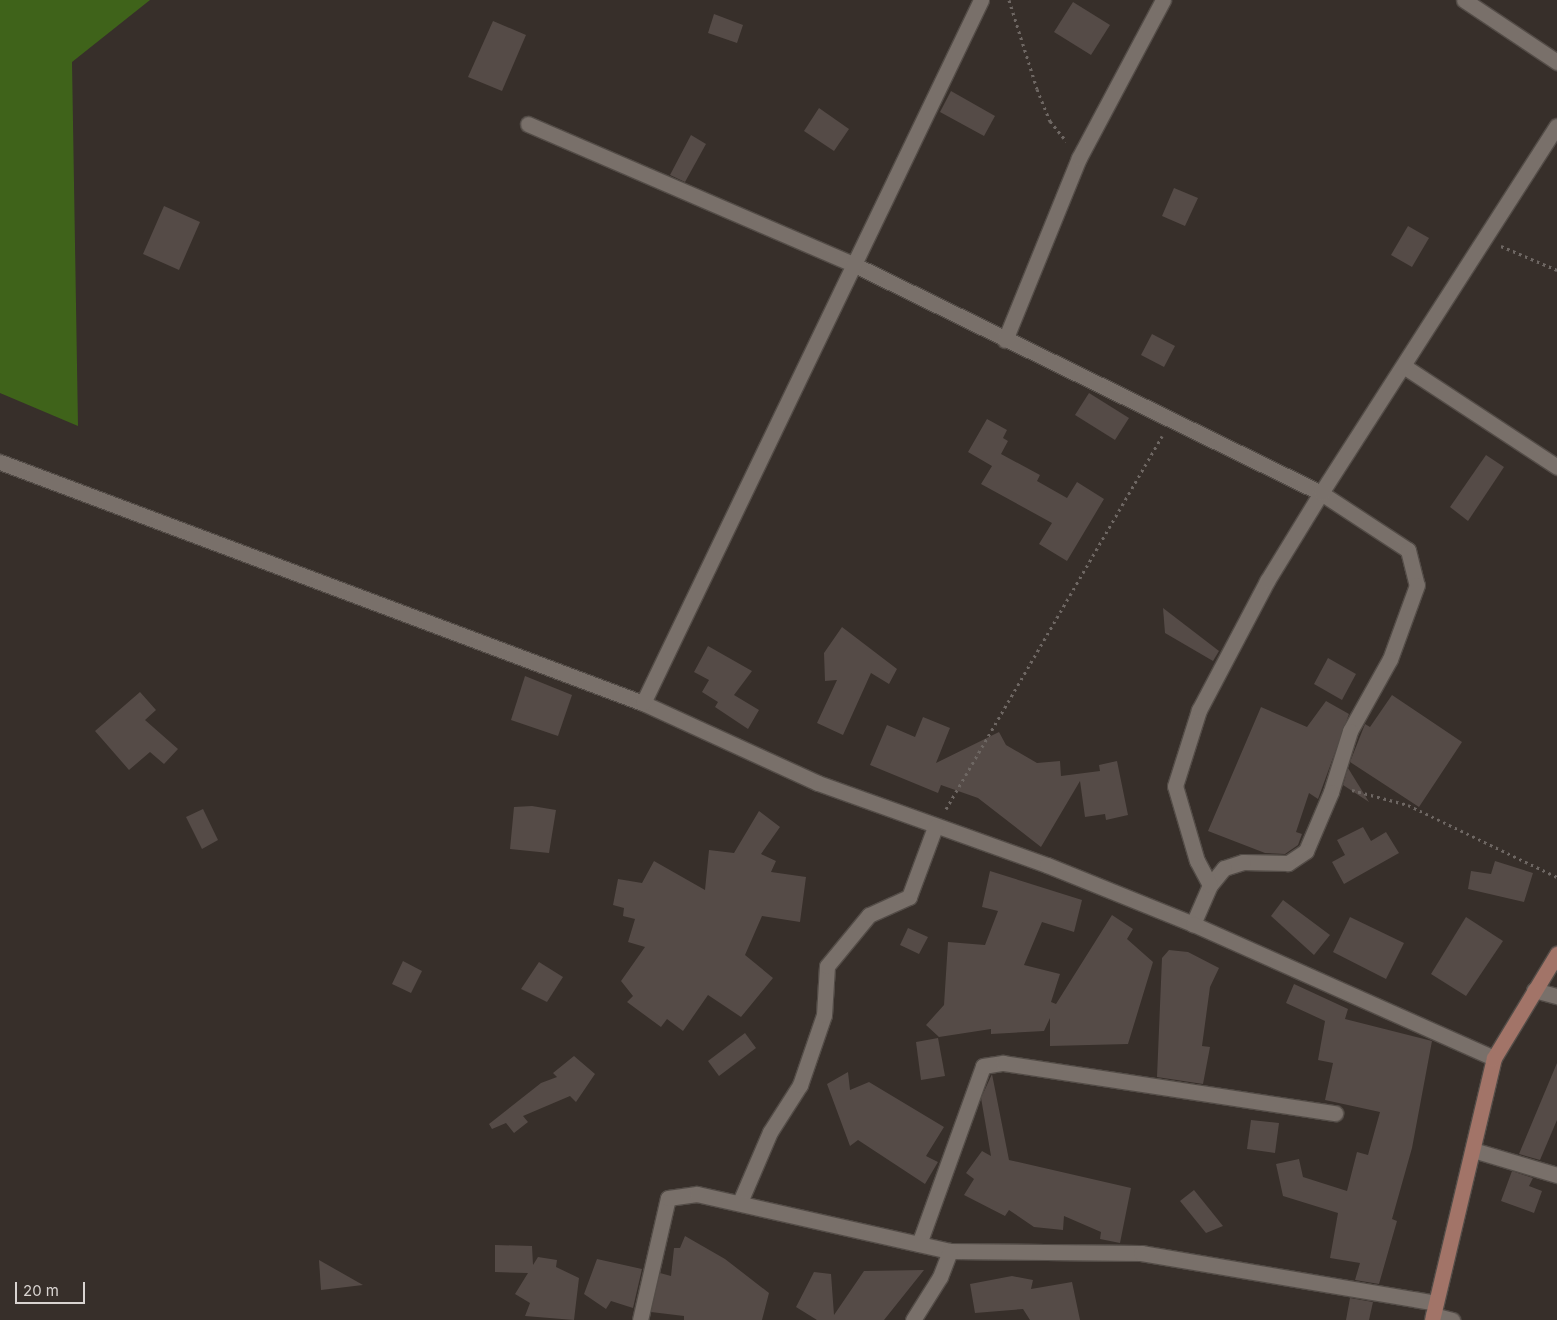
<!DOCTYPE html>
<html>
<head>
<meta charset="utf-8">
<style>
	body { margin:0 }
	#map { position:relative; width:1557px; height:1320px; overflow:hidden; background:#372f2a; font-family:Inter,sans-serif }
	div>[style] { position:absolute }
	.green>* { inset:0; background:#3f631a }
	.building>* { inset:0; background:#554b47 }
	.path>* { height:3px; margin-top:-1.5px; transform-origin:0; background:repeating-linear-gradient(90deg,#6e6763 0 2.5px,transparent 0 6.5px) }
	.roads { filter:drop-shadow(1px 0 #534c47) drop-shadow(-1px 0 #534c47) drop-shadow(0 1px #534c47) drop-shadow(0 -1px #534c47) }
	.minor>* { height:15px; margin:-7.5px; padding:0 7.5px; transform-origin:7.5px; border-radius:7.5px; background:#79706a }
	.major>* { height:15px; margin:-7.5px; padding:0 7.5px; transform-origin:7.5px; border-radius:7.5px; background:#a27468 }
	span { translate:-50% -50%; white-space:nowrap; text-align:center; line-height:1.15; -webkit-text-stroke:4px #372f2a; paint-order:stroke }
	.scale { position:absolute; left:15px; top:1282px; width:70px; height:22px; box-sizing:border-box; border:2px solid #d9d4d1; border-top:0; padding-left:6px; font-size:15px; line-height:18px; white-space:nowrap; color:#d9d4d1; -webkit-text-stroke:4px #372f2a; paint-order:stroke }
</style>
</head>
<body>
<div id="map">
	<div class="green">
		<i style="clip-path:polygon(0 0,150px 0,72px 62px,78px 426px,0 393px)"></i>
	</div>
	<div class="building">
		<i style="clip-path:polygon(1073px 2px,1110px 25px,1091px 55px,1054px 32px)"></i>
		<i style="clip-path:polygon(714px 14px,743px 25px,737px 43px,708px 33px)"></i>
		<i style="clip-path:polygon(493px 21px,526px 35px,502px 91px,468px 77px)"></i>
		<i style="clip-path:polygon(951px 91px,995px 116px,984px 136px,940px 112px)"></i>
		<i style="clip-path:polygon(819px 108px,849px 129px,834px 151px,804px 131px)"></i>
		<i style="clip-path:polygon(691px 135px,706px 144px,685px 182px,670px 175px)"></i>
		<i style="clip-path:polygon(1174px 188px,1198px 198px,1185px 226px,1162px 216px)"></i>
		<i style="clip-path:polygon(164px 206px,200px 222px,179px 270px,143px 254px)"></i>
		<i style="clip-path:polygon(1408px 226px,1429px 238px,1412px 267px,1391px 255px)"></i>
		<i style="clip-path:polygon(1152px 334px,1175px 346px,1164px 367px,1141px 355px)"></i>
		<i style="clip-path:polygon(1089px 393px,1129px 418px,1115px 440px,1075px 415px)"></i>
		<i style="clip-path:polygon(987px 419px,1007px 430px,1003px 438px,1008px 441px,1001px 454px,1040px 475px,1037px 481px,1067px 498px,1077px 482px,1104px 499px,1067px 561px,1039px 544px,1052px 523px,981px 484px,992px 466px,968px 452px)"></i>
		<i style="clip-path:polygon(1486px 455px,1504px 467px,1468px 521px,1450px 507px)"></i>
		<i style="clip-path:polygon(1163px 608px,1219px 651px,1213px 661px,1165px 633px)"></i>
		<i style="clip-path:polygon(842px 627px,897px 669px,889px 684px,871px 673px,843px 735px,817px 723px,837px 680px,825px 681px,824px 653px)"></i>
		<i style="clip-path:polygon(708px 646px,752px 671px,734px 695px,759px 710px,748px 729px,715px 707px,718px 702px,702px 692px,709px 680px,694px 672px)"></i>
		<i style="clip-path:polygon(1328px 658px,1356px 674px,1342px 700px,1314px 684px)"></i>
		<i style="clip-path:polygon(525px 676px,572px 695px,558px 736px,511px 720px)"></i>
		<i style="clip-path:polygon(140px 692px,156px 710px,145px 720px,178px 749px,164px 764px,150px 752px,129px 770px,95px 731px)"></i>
		<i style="clip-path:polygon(1392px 695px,1462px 742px,1419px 807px,1350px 762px,1365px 724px,1370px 727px)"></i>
		<i style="clip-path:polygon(1326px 701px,1349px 714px,1318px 799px,1309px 793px,1296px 832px,1302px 834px,1298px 845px,1285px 854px,1265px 853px,1208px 831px,1261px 707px,1307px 727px)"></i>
		<i style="clip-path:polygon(923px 717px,950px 728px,936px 763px,999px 732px,1006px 745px,1037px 763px,1060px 761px,1061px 776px,1100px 771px,1099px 765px,1117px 761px,1128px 815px,1106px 820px,1105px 814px,1085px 817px,1080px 781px,1041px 847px,978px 798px,941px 785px,938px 793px,870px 765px,887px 725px,915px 737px)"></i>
		<i style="clip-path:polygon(1348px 768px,1369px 802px,1343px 785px)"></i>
		<i style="clip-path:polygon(532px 806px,556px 810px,549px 853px,510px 849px,514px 807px)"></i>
		<i style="clip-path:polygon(203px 809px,218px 840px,202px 849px,186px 817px)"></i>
		<i style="clip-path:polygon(759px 811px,780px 827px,761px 854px,776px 861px,771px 872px,806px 877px,800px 922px,762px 916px,745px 955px,773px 978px,741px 1017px,708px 995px,683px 1031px,667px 1019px,661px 1027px,627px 1002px,633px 996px,621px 981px,645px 947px,628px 942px,635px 919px,623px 916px,624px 908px,613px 905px,618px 879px,642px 883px,654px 861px,705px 890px,709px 850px,734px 853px)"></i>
		<i style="clip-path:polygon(1363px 827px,1371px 841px,1386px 832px,1399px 853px,1344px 884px,1332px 862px,1345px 855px,1337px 840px)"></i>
		<i style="clip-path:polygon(1495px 861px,1533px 873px,1524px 902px,1468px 889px,1471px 871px,1491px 874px)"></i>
		<i style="clip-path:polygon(990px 871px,1082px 900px,1074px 932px,1042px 922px,1024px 965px,1060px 974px,1051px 1002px,1056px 1004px,1112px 915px,1133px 929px,1127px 939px,1153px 962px,1128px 1044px,1050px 1046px,1050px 1018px,1044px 1031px,991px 1034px,991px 1029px,939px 1037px,926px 1025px,944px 1005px,948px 942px,985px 945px,998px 911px,982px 907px)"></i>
		<i style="clip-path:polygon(1283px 900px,1330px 935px,1314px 955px,1271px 916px)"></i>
		<i style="clip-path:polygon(1350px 917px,1404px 943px,1386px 979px,1333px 952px)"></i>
		<i style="clip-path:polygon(1466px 917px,1503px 941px,1466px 996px,1431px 974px)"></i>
		<i style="clip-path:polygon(908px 928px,928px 937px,919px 954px,900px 945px)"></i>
		<i style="clip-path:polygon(1169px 950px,1188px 952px,1219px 968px,1210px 987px,1202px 1046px,1210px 1047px,1203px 1084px,1157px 1077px,1162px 958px)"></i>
		<i style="clip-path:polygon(403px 961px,422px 971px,411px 993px,392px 984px)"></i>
		<i style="clip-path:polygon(539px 962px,563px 977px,547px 1002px,521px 989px)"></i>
		<i style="clip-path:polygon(1294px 984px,1348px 1009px,1345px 1019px,1432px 1041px,1412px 1148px,1392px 1219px,1397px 1221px,1379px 1284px,1355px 1280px,1360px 1263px,1330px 1258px,1338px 1213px,1283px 1196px,1276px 1164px,1299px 1159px,1303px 1177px,1347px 1191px,1357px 1152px,1368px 1155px,1380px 1112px,1325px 1100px,1333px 1063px,1318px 1060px,1325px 1021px,1286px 1003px)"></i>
		<i style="clip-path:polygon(745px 1033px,756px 1048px,719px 1076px,708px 1061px)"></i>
		<i style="clip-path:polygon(938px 1038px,945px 1076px,921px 1080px,916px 1042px)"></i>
		<i style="clip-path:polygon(574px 1056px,595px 1074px,576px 1102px,570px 1096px,523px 1116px,528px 1122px,514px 1133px,506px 1123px,492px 1129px,489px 1124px,541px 1083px,557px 1077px,553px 1073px)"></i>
		<i style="clip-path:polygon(1557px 1063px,1557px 1120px,1540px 1160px,1519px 1154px)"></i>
		<i style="clip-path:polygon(848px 1072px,850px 1090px,869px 1082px,944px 1127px,926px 1156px,938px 1162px,925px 1184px,858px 1140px,850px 1146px,827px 1084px)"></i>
		<i style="clip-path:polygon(992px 1074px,1009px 1160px,1131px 1188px,1120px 1243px,1100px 1239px,1101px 1232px,1064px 1216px,1063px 1230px,1034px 1227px,1009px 1210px,1005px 1216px,964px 1195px,974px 1179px,966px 1173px,982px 1151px,991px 1156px,981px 1098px)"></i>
		<i style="clip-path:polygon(1251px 1120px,1279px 1123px,1275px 1153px,1247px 1149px)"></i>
		<i style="clip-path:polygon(1512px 1171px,1533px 1178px,1529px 1186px,1542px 1191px,1534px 1213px,1501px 1201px)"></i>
		<i style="clip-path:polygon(1194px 1190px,1223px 1226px,1206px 1233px,1180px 1201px)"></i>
		<i style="clip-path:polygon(685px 1236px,725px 1259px,769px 1293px,762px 1320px,684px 1320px,684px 1316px,651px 1312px,660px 1273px,671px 1276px,674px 1248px,680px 1248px)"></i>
		<i style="clip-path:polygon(495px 1245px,532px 1246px,533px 1265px,538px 1257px,557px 1260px,556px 1267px,579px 1278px,574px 1320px,525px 1316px,530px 1303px,515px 1294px,528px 1273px,495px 1272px)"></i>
		<i style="clip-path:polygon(597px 1259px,642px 1269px,633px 1308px,611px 1301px,606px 1309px,584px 1294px)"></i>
		<i style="clip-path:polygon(319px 1260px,363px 1285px,321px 1290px)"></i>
		<i style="clip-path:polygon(924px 1270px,884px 1320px,817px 1320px,796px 1307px,814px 1272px,831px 1274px,834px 1315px,864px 1271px)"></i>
		<i style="clip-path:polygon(1012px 1276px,1033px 1280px,1031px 1289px,1072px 1282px,1080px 1320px,1030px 1320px,1023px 1309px,975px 1313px,970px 1284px)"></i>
		<i style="clip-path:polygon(1350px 1298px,1373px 1302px,1369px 1320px,1346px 1320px)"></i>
	</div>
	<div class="path">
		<i style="left:1009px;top:0;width:93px;rotate:72.5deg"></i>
		<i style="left:1037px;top:89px;width:35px;rotate:68deg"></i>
		<i style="left:1050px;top:121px;width:26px;rotate:51deg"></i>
		<i style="left:1501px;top:246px;width:61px;rotate:23.2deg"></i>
		<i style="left:1352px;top:790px;width:58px;rotate:15deg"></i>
		<i style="left:1408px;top:805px;width:165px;rotate:25.8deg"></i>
		<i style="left:946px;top:809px;width:431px;rotate:-59.9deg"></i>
	</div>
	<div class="roads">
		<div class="minor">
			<i style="left:1464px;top:0;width:112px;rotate:33.7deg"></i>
			<i style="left:528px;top:124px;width:356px;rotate:23.3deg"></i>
			<i style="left:855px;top:265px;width:519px;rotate:26.07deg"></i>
			<i style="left:1321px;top:493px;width:104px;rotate:33.2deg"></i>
			<i style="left:1408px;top:550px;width:36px;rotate:76deg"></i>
			<i style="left:1417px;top:585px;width:79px;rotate:110deg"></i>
			<i style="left:1390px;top:659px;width:82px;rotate:119.1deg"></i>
			<i style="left:1350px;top:731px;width:64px;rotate:107.3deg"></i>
			<i style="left:1331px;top:792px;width:64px;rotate:113deg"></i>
			<i style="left:1306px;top:851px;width:22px;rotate:146deg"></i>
			<i style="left:1288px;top:863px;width:45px;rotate:-178.7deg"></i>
			<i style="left:1243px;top:862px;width:20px;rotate:162deg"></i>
			<i style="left:1224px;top:868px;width:22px;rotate:129deg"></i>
			<i style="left:1210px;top:885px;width:43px;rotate:113.6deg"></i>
			<i style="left:1005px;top:340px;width:196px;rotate:-67.9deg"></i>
			<i style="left:1079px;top:158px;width:179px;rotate:-62deg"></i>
			<i style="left:1405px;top:367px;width:182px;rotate:33.3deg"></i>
			<i style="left:0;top:462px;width:687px;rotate:20.55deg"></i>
			<i style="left:643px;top:703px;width:192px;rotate:24.6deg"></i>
			<i style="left:818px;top:783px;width:243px;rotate:19.7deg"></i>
			<i style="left:1047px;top:865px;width:157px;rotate:22deg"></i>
			<i style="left:1193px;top:924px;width:329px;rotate:24deg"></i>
			<i style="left:643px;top:703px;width:780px;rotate:-64.32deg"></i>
			<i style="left:1210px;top:885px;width:27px;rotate:-118deg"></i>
			<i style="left:1197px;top:861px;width:78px;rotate:-106.3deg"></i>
			<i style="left:1175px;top:786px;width:80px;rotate:-72.5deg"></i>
			<i style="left:1199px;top:710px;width:146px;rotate:-62.2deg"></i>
			<i style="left:1267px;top:581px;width:103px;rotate:-58.5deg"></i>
			<i style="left:1321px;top:493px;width:436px;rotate:-57.3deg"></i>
			<i style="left:1534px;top:990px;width:24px;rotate:15deg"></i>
			<i style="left:1473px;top:1150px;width:88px;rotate:16.6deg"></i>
			<i style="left:740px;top:1202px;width:76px;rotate:-66.8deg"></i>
			<i style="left:770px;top:1132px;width:56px;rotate:-57.4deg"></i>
			<i style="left:800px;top:1085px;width:74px;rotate:-71.1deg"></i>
			<i style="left:824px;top:1015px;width:49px;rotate:-86.5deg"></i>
			<i style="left:827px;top:966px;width:66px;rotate:-50.5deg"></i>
			<i style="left:869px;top:915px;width:44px;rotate:-24.2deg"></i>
			<i style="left:909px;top:897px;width:75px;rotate:-69.6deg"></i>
			<i style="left:919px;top:1244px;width:189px;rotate:-70.2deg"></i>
			<i style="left:983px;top:1066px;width:20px;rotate:-9deg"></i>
			<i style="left:1003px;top:1063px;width:336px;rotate:8.6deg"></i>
			<i style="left:1433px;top:1315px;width:20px;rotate:15deg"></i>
			<i style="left:640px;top:1320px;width:125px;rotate:-77.1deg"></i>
			<i style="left:668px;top:1198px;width:29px;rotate:-8deg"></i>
			<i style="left:697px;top:1194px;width:259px;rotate:12.7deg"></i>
			<i style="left:950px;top:1251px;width:191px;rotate:0.6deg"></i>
			<i style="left:1141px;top:1253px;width:299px;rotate:9.6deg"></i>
			<i style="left:913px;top:1320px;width:51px;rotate:-57.9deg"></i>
			<i style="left:940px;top:1277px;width:28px;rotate:-69deg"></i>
		</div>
		<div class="major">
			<i style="left:1432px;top:1320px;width:269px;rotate:-76.7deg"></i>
			<i style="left:1494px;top:1058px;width:122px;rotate:-58.8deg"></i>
		</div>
	</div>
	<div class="scale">20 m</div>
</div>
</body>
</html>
